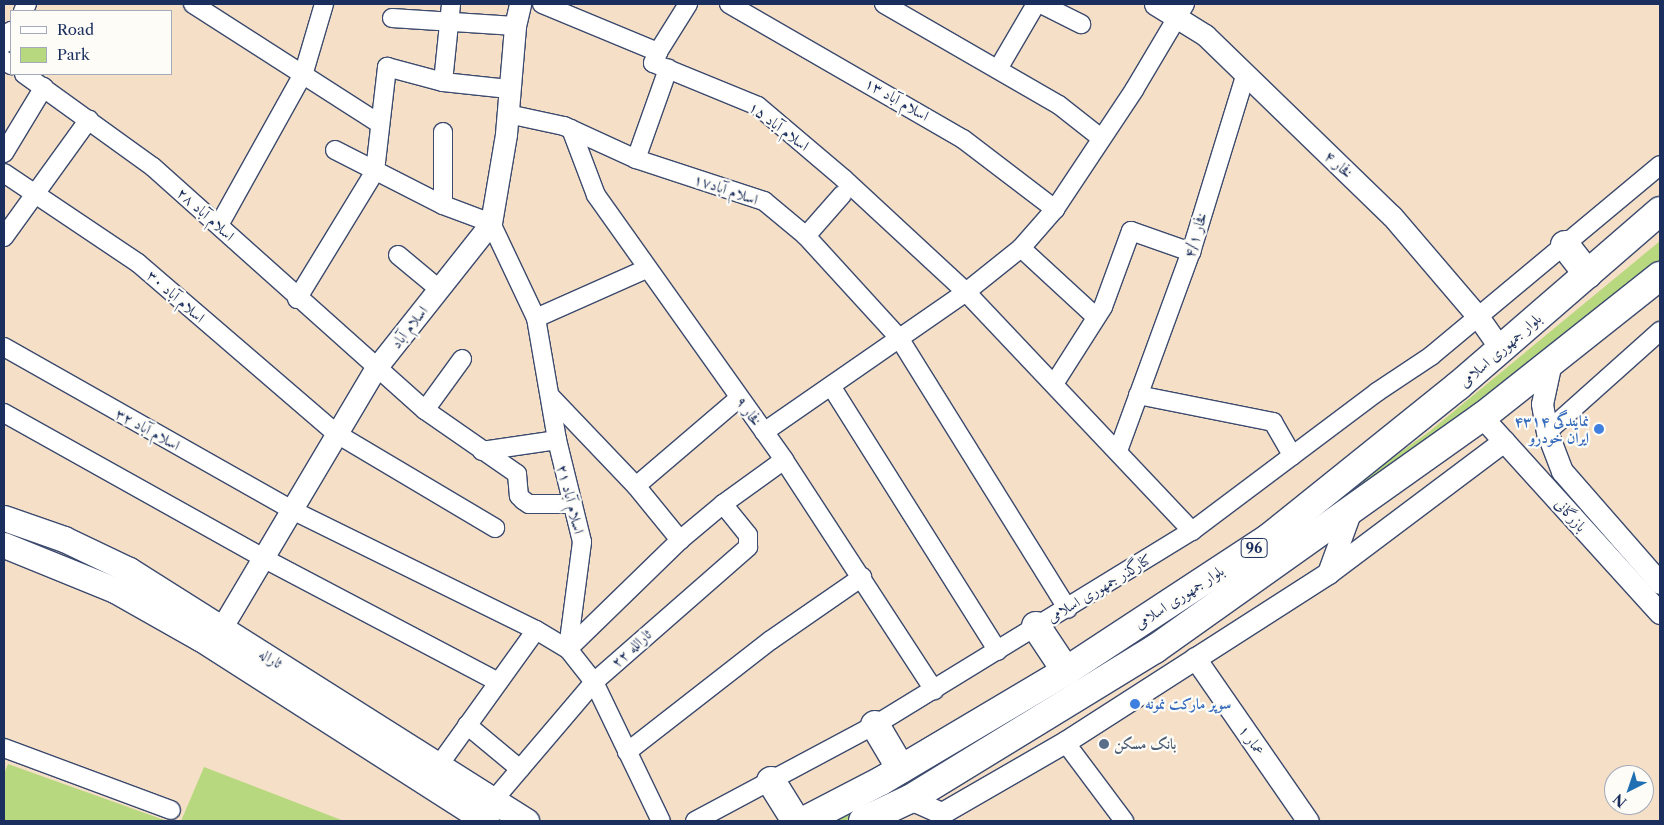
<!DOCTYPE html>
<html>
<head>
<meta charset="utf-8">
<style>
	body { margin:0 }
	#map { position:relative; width:1664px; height:825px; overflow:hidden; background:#f5e0c7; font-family:"Libre Caslon Text",Amiri,serif }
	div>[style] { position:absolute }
	.green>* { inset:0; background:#b7d87f }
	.roads { filter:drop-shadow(1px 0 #3c4a6e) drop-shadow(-1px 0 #3c4a6e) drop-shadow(0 1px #3c4a6e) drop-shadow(0 -1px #3c4a6e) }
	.minor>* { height:18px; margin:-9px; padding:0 9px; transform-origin:9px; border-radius:9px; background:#fff }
	.tertiary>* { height:21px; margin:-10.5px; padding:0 10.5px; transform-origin:10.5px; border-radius:10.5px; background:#fff }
	.secondary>* { height:25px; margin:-12.5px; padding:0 12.5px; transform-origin:12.5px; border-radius:12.5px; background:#fff }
	.primary>* { height:28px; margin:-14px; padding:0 14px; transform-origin:14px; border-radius:14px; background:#fff }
	.dots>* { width:14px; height:14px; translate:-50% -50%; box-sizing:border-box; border:2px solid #fdfcf7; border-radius:50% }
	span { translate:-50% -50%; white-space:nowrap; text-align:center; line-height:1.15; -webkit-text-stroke:4.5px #fdfcf7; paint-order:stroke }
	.shield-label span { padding:1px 4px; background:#fdfcf7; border:1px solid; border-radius:4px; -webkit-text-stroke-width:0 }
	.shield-label { font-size:14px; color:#1b2f5e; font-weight:700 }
	.street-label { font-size:15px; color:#1b2f5e }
	.shop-label { font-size:15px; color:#366cbe; font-weight:700 }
	.right { translate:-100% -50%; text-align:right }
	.left { translate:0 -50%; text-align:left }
	.service-label { font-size:15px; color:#4e5e75; font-weight:700 }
	.frame { position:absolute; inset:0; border:5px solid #1b2f5e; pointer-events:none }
	.legend { position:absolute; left:10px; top:10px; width:162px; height:65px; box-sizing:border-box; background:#fdfcf7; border:1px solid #a3aaba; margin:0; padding:6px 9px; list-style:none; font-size:15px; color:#1b2f5e }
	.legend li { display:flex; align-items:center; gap:10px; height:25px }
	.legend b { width:25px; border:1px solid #a3aaba }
	.north { position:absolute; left:1604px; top:765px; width:50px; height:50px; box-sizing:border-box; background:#fdfcf7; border:1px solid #a3aaba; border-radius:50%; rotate:221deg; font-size:14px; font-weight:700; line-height:20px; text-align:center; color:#1b2f5e }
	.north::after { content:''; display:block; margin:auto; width:18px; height:22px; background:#1f6fb2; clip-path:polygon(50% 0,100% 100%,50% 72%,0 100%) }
</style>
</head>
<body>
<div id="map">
	<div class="green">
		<i style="clip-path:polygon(1660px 241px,1660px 261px,1346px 503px,1112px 663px,983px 743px,845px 821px,827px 821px,1235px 571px,1430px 431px)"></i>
		<i style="clip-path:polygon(8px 764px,167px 821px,4px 821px,4px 774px)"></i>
		<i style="clip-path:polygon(204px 767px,344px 821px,181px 821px)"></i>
	</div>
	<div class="roads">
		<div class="minor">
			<i style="left:193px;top:4px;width:222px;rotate:32.7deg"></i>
			<i style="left:542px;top:4px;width:126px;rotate:22.5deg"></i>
			<i style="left:658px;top:52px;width:12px;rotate:114deg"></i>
			<i style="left:653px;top:63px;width:113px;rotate:22.3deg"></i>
			<i style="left:758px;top:106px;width:113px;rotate:40.3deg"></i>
			<i style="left:844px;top:179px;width:166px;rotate:42.8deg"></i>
			<i style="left:966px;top:292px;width:329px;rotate:46.6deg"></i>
			<i style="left:729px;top:4px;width:270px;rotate:30deg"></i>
			<i style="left:963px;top:139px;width:116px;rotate:37.3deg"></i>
			<i style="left:884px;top:4px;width:202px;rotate:30deg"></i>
			<i style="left:1059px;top:105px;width:53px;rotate:38.2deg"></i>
			<i style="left:1041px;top:4px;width:45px;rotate:26.6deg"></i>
			<i style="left:23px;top:11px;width:8px;rotate:-60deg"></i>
			<i style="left:392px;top:18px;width:123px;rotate:3.7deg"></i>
			<i style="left:4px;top:44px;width:15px;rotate:-62deg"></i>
			<i style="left:658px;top:52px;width:57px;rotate:-58deg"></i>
			<i style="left:4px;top:60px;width:9px;rotate:36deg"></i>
			<i style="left:998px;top:69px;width:75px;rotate:-59.7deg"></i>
			<i style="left:24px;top:74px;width:159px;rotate:35.8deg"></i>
			<i style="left:153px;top:167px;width:365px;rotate:41.8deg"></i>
			<i style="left:425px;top:410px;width:112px;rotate:34.8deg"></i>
			<i style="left:517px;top:474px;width:22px;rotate:85deg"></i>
			<i style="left:519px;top:496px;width:6px;rotate:45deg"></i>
			<i style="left:523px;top:500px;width:7px;rotate:34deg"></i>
			<i style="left:529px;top:504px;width:42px"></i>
			<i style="left:443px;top:82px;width:78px;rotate:-84.1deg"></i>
			<i style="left:508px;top:114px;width:57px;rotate:12.1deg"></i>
			<i style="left:564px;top:126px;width:79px;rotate:24.6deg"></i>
			<i style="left:636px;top:159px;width:135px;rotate:18.2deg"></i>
			<i style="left:764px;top:201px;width:55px;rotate:39.8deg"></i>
			<i style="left:806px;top:236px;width:138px;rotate:47.6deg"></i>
			<i style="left:899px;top:338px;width:319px;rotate:58.1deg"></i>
			<i style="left:571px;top:129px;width:71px;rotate:69.3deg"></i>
			<i style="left:596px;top:195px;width:325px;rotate:54.6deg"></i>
			<i style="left:784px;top:460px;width:275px;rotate:56.9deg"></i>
			<i style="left:443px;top:132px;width:73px;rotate:90deg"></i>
			<i style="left:335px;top:150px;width:121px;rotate:27deg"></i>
			<i style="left:443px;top:205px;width:51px;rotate:20.6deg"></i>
			<i style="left:491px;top:223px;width:105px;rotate:64.7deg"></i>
			<i style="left:536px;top:318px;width:124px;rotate:80.2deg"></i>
			<i style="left:557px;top:440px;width:105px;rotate:76.2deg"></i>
			<i style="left:582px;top:542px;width:108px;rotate:97.5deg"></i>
			<i style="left:568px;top:649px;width:42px;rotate:51.8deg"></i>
			<i style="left:594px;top:682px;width:154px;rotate:64.3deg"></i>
			<i style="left:4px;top:153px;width:77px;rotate:-58.8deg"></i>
			<i style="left:636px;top:159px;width:96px;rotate:-70.4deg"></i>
			<i style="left:4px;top:173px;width:161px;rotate:33.9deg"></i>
			<i style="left:138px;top:263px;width:262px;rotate:40.7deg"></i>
			<i style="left:337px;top:434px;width:184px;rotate:30.7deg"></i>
			<i style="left:219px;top:225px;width:175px;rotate:-60.9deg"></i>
			<i style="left:304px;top:72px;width:71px;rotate:-73.6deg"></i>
			<i style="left:806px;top:236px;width:55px;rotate:-48.7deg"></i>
			<i style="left:4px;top:237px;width:145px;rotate:-54.2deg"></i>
			<i style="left:1021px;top:248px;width:102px;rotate:42.6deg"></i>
			<i style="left:398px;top:255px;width:53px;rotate:39.7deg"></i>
			<i style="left:297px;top:299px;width:150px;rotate:-58.6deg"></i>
			<i style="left:375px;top:171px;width:105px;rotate:-83.4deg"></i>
			<i style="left:387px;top:67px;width:58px;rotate:15deg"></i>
			<i style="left:443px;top:82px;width:66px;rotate:6.1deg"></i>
			<i style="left:536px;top:318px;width:120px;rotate:-24deg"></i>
			<i style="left:4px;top:347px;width:331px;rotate:29.5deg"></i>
			<i style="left:292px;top:510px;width:272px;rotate:26.2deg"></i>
			<i style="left:536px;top:630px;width:37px;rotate:31deg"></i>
			<i style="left:568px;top:649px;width:156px;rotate:-44.2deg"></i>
			<i style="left:1054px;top:384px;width:91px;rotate:-57.5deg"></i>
			<i style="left:1103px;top:307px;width:81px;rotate:-69.8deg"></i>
			<i style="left:1131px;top:231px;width:64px;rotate:19.3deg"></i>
			<i style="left:831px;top:386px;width:313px;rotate:57.8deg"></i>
			<i style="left:1138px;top:395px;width:138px;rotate:11.3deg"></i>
			<i style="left:1273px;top:422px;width:39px;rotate:60deg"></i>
			<i style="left:551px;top:397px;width:123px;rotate:46.3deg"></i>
			<i style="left:636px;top:486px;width:70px;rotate:50.8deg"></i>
			<i style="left:680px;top:540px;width:56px;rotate:-39.9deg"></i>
			<i style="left:723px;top:504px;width:75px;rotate:-35.8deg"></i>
			<i style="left:425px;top:410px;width:63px;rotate:-54deg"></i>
			<i style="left:4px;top:413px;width:297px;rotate:29.2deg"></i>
			<i style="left:263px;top:558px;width:266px;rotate:27.8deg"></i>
			<i style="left:764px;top:432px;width:246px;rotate:-34.7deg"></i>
			<i style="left:966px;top:292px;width:70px;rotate:-38.7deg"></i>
			<i style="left:1021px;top:248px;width:52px;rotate:-48.9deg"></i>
			<i style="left:1055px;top:209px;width:143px;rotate:-56.4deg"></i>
			<i style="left:1134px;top:90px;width:100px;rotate:-59.3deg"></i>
			<i style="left:1547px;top:432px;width:152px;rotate:-41.8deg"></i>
			<i style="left:482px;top:451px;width:76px;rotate:-8.3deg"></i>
			<i style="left:1118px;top:451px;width:212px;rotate:-69.9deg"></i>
			<i style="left:1191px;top:252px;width:187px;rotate:-72.9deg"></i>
			<i style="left:636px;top:486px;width:135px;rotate:-40.5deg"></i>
			<i style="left:467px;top:725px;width:69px;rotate:39.7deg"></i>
			<i style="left:1065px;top:742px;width:99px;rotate:53.2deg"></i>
			<i style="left:4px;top:748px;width:178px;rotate:20.4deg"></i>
			<i style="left:627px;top:752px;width:182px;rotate:-37.9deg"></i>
			<i style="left:771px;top:640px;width:111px;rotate:-34.7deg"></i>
			<i style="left:439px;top:765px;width:166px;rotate:-54.3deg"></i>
			<i style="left:492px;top:802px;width:157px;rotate:-49.6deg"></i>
			<i style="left:594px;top:682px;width:205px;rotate:-41.2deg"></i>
			<i style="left:748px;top:547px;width:12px;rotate:-90deg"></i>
			<i style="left:748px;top:535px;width:40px;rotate:-129deg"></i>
			<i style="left:695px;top:821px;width:204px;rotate:-28.1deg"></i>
			<i style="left:875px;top:725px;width:372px;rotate:-31.5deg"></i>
			<i style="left:1192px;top:531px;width:231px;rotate:-36.9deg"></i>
			<i style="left:1377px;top:392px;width:65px;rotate:-33.7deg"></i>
			<i style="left:1431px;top:356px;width:298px;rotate:-39.8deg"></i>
		</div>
		<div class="tertiary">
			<i style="left:1155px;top:4px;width:59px;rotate:31.8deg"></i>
			<i style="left:1205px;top:35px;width:260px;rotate:44.1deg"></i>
			<i style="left:1392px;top:216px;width:134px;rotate:49.5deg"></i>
			<i style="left:1479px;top:318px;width:38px;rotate:55deg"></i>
			<i style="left:1551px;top:362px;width:43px;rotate:102.1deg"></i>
			<i style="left:1542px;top:404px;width:28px;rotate:80deg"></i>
			<i style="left:1547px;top:432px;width:42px;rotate:69deg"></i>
			<i style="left:1562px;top:471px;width:149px;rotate:48.8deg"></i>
			<i style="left:1482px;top:417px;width:265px;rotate:47.8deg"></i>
			<i style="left:1328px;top:573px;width:220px;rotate:-36.9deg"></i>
			<i style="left:222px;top:627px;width:301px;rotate:-59.3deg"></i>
			<i style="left:376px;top:368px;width:185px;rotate:-51.6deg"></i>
			<i style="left:491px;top:223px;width:90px;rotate:-80.4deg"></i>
			<i style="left:506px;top:134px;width:108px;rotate:-85.2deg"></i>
			<i style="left:515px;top:26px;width:23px;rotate:-77deg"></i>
			<i style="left:1195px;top:658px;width:198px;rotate:55.3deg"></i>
			<i style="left:910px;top:799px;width:35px;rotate:24deg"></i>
			<i style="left:942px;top:813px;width:142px;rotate:-30deg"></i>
			<i style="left:1065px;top:742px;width:313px;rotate:-32.7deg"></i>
			<i style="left:1328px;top:573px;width:67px;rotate:-69.9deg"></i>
		</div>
		<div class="secondary">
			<i style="left:4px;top:518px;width:64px;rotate:19.3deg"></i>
			<i style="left:64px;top:539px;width:72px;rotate:25.5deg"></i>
			<i style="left:129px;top:570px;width:470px;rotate:32.3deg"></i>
			<i style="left:4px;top:545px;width:120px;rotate:22.1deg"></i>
			<i style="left:115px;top:590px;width:98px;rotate:29.5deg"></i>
			<i style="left:200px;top:638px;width:340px;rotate:32.6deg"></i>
		</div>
		<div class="primary">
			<i style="left:1565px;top:245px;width:37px;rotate:52deg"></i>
			<i style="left:1036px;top:626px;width:54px;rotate:56.3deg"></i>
			<i style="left:875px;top:725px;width:51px;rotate:59.4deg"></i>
			<i style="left:771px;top:781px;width:47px;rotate:58deg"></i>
			<i style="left:804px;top:821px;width:87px;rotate:-27.5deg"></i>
			<i style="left:881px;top:781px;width:215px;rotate:-30.7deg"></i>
			<i style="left:1066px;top:671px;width:244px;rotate:-33.3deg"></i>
			<i style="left:1270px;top:537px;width:241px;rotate:-38.8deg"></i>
			<i style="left:1458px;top:386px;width:267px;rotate:-40.9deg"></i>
			<i style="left:863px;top:821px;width:52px;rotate:-25.1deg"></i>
			<i style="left:910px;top:799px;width:287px;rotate:-31.5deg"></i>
			<i style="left:1155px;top:649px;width:401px;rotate:-35.4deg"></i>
			<i style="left:1482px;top:417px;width:227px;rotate:-38.4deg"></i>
		</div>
	</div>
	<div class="dots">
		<i style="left:1599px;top:429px;background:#3f7fe0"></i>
		<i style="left:1135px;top:704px;background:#3f7fe0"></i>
		<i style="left:1104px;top:744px;background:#5c6f8a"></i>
	</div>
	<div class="shield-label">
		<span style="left:1254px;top:548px">96</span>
	</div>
	<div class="street-label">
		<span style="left:897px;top:99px;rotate:30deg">اسلام آباد ۱۳</span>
		<span style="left:779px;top:126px;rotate:37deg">اسلام آباد ۱۵</span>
		<span style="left:1339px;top:164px;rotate:44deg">فخار ۴</span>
		<span style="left:726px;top:189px;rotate:19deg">اسلام آباد۱۷</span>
		<span style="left:206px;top:214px;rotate:42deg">اسلام آباد ۲۸</span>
		<span style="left:1195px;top:235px;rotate:-72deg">فخار ۴/۱</span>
		<span style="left:176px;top:296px;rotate:41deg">اسلام آباد ۳۰</span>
		<span style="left:409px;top:327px;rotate:-52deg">اسلام آباد</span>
		<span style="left:1500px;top:350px;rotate:-41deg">بلوار جمهوری اسلامی</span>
		<span style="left:749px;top:411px;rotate:54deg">فخار ۹</span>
		<span style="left:148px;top:429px;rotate:29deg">اسلام آباد ۳۲</span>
		<span style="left:571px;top:499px;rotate:76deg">اسلام آباد ۲۱</span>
		<span style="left:1571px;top:515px;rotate:48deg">بازرگانی</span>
		<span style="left:1099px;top:588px;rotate:-31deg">کنارگذر جمهوری اسلامی</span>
		<span style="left:1179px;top:597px;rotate:-33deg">بلوار جمهوری اسلامی</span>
		<span style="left:631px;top:648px;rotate:-42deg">ثارالله ۲۲</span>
		<span style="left:271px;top:658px;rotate:33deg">ثاراله</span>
		<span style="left:1252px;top:740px;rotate:55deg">عمار ۱</span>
	</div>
	<div class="shop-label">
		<span class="right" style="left:1589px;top:429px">نمایندگی ۴۳۱۴<br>ایران خودرو</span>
		<span class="left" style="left:1145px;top:704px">سوپر مارکت نمونه</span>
	</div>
	<div class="service-label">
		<span class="left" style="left:1114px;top:744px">بانک مسکن</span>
	</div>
	<div class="frame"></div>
	<ul class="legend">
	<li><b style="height:6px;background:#fff"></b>Road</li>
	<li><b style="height:14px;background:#b7d87f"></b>Park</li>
	</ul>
	<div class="north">N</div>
</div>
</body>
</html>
